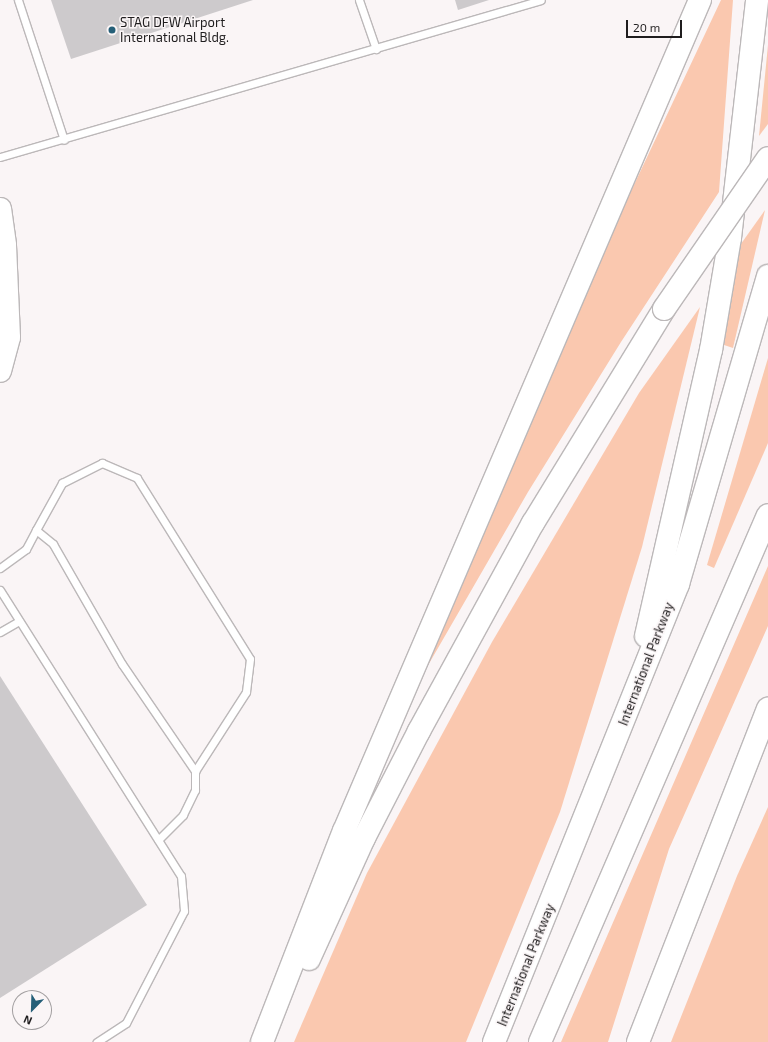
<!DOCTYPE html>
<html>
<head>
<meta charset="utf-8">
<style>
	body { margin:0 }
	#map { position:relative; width:768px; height:1042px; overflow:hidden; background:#faf5f6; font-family:"Exo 2",sans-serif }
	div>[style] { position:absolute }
	.green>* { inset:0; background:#fac8af }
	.building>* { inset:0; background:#cdcacc }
	.roads { filter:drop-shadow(1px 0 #bcb8b9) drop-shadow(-1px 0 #bcb8b9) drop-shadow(0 1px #bcb8b9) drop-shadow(0 -1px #bcb8b9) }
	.lane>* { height:7px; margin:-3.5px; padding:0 3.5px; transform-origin:3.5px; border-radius:3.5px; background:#fff }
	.secondary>* { height:21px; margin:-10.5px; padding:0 10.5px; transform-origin:10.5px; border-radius:10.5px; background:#fff }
	.highway>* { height:22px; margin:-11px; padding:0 11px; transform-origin:11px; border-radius:11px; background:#fff }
	.bridges { filter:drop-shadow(1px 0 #bcb8b9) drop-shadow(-1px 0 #bcb8b9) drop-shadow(0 1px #bcb8b9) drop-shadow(0 -1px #bcb8b9) }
	.highway-bridge>* { height:22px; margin:-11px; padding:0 11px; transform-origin:11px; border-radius:11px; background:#fff }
	.dots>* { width:11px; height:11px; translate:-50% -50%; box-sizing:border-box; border:2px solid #faf5f6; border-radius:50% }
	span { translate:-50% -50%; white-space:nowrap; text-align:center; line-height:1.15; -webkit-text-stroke:3px #faf5f6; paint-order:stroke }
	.poi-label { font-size:13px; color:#1f1d1e }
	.left { translate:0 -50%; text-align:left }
	.street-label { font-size:13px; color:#1f1d1e }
	.north { position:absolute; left:12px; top:990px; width:40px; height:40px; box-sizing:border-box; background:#faf5f6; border:1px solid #a29fa0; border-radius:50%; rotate:203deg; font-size:11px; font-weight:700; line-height:16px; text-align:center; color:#1f1d1e }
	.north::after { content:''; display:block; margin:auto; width:14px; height:18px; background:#255f78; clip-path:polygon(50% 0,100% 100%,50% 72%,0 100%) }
	.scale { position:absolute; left:626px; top:20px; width:56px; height:18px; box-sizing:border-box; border:2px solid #1f1d1e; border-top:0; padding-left:5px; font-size:12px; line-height:14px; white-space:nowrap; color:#1f1d1e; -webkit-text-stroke:3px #faf5f6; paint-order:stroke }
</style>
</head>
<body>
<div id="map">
	<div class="green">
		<i style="clip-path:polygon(721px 0,733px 0,719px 192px,621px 342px,528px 492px,423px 674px,593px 272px)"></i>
		<i style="clip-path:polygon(768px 45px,768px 124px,759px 136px)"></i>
		<i style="clip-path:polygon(765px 210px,733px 348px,724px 345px,738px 248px)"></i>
		<i style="clip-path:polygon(700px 307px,642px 547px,560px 812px,466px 1042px,294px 1042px,367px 873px,492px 642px,639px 393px)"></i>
		<i style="clip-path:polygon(768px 358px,768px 443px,714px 568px,707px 565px)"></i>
		<i style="clip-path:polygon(768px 566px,768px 626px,669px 849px,608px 1042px,561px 1042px)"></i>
		<i style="clip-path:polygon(768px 807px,768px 1042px,671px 1042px,737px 876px)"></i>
	</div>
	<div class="building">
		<i style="clip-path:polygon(51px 0,253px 0,71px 59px)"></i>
		<i style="clip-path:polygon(455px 0,489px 0,458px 10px)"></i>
		<i style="clip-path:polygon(0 676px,147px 905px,0 998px)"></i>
	</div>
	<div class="roads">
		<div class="lane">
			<i style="left:18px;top:0;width:147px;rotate:71.8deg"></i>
			<i style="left:359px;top:0;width:52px;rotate:70.9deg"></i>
			<i style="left:0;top:157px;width:563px;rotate:-16.18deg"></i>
			<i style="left:36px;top:530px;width:54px;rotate:-61deg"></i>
			<i style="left:62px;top:483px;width:45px;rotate:-26.6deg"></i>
			<i style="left:102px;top:463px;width:38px;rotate:23deg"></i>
			<i style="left:137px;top:478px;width:213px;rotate:58deg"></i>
			<i style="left:250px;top:659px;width:33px;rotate:97deg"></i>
			<i style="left:246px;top:692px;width:94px;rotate:122.8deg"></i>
			<i style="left:0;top:568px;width:32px;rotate:-36deg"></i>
			<i style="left:26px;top:549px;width:21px;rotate:-62deg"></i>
			<i style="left:36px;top:530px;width:22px;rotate:39deg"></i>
			<i style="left:53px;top:544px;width:138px;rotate:60.1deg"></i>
			<i style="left:122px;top:664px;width:130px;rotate:55.7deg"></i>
			<i style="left:195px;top:771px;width:19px;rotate:90deg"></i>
			<i style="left:195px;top:790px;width:28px;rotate:116deg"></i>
			<i style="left:183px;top:815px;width:35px;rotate:135deg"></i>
			<i style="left:0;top:590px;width:338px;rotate:57.7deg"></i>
			<i style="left:181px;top:876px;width:35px;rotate:85deg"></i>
			<i style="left:184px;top:911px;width:126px;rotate:117.4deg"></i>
			<i style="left:126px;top:1023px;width:35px;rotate:147deg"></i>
			<i style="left:0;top:632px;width:22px;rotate:-30deg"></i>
		</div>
		<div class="secondary">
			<i style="left:0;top:208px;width:37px;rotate:82deg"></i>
			<i style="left:5px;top:245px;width:92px;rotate:87.5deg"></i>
			<i style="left:9px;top:337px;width:35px;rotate:105deg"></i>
		</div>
		<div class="highway">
			<i style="left:646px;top:636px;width:293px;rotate:-77.2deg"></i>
			<i style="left:711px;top:350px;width:114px;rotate:-80.4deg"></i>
			<i style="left:730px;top:238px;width:240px;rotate:-83.5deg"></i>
			<i style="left:309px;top:959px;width:133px;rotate:-65.6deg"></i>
			<i style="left:364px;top:838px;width:120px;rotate:-62.8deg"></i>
			<i style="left:419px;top:731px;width:237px;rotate:-61.3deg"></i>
			<i style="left:533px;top:523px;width:251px;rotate:-58.5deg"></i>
			<i style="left:262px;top:1042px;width:226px;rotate:-68.8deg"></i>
			<i style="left:344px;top:831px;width:904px;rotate:-66.81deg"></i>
			<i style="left:494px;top:1042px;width:494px;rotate:-68.1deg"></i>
			<i style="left:678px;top:584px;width:321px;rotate:-73.7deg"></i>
			<i style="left:540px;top:1042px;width:574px;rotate:-66.6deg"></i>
			<i style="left:638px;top:1042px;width:358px;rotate:-68.7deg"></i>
		</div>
	</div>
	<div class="bridges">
		<div class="highway-bridge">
			<i style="left:664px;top:309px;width:183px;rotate:-55.4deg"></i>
		</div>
	</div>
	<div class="dots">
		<i style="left:112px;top:30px;background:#255f78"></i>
	</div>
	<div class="poi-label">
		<span class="left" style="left:120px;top:30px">STAG DFW Airport<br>International Bldg.</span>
	</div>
	<div class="street-label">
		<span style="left:646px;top:664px;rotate:-69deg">International Parkway</span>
		<span style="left:526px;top:965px;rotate:-68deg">International Parkway</span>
	</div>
	<div class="north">N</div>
	<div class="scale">20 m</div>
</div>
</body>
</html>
